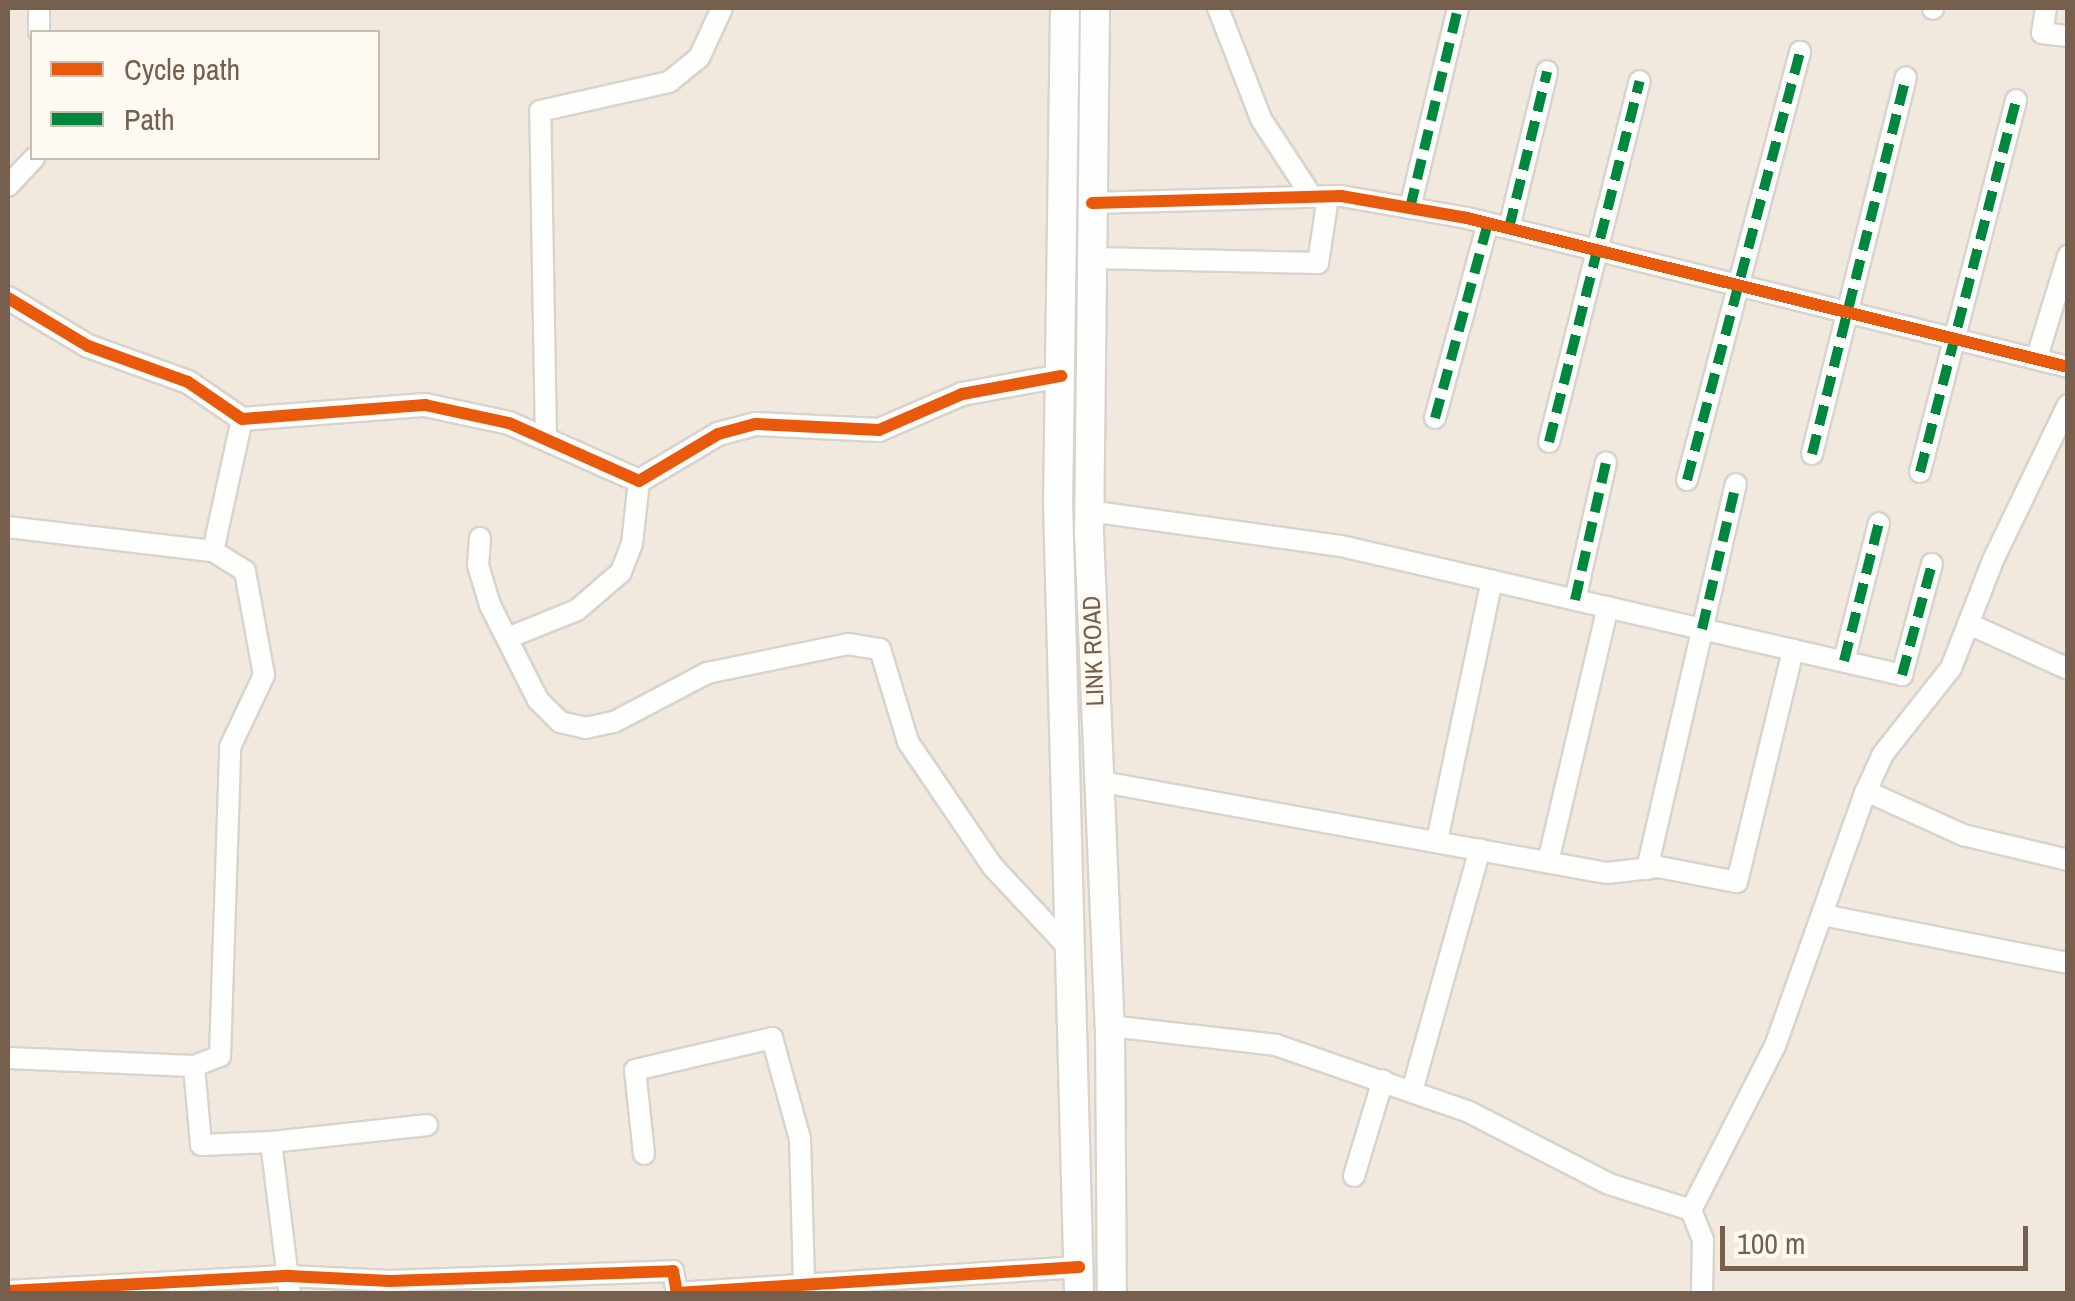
<!DOCTYPE html>
<html>
<head>
<meta charset="utf-8">
<style>
	body { margin:0 }
	#map { position:relative; width:2075px; height:1301px; overflow:hidden; background:#f8f6ef; font-family:"Archivo Narrow",sans-serif }
	div>[style] { position:absolute }
	.residential>* { inset:0; background:#f1e9dd }
	.roads { filter:drop-shadow(2px 0 #d7d3cd) drop-shadow(-2px 0 #d7d3cd) drop-shadow(0 2px #d7d3cd) drop-shadow(0 -2px #d7d3cd) }
	.minor>* { height:20px; margin:-10px; padding:0 10px; transform-origin:10px; border-radius:10px; background:#fefefd }
	.tertiary>* { height:22px; margin:-11px; padding:0 11px; transform-origin:11px; border-radius:11px; background:#fefefd }
	.secondary>* { height:28px; margin:-14px; padding:0 14px; transform-origin:14px; border-radius:14px; background:#fefefd }
	.quiet>* { height:10px; margin-top:-5px; transform-origin:0; background:repeating-linear-gradient(90deg,#00873e 0 20px,transparent 0 30px) }
	.cycleway>* { height:12px; margin:-6px; padding:0 6px; transform-origin:6px; border-radius:6px; background:#e8590c }
	span { translate:-50% -50%; white-space:nowrap; text-align:center; line-height:1.15; -webkit-text-stroke:8px #fffaf1; paint-order:stroke }
	.street-label { font-size:25px; color:#775f4e }
	.frame { position:absolute; inset:0; border:10px solid #775f4e; pointer-events:none }
	.legend { position:absolute; left:30px; top:30px; width:350px; height:130px; box-sizing:border-box; background:#fffaf1; border:2px solid #c9bcb0; margin:0; padding:12px 18px; list-style:none; font-size:30px; color:#775f4e }
	.legend li { display:flex; align-items:center; gap:20px; height:50px }
	.legend b { width:50px; border:2px solid #c9bcb0 }
	.scale { position:absolute; left:1720px; top:1226px; width:308px; height:45px; box-sizing:border-box; border:5px solid #775f4e; border-top:0; padding-left:12px; font-size:30px; line-height:35px; white-space:nowrap; color:#775f4e; -webkit-text-stroke:8px #fffaf1; paint-order:stroke }
</style>
</head>
<body>
<div id="map">
	<div class="residential">
		<i style="clip-path:polygon(evenodd,8px 8px,2067px 8px,2067px 1293px,8px 1293px,8px 8px,32px 32px,378px 32px,378px 158px,32px 158px,32px 32px)"></i>
	</div>
	<div class="roads">
		<div class="minor">
			<i style="left:1218px;top:8px;width:119px;rotate:68.8deg"></i>
			<i style="left:1261px;top:119px;width:93px;rotate:56.8deg"></i>
			<i style="left:2046px;top:8px;width:25px;rotate:99deg"></i>
			<i style="left:2042px;top:33px;width:26px;rotate:7deg"></i>
			<i style="left:1933px;top:9px;width:1px;rotate:-90deg"></i>
			<i style="left:39px;top:32px;width:24px;rotate:-90deg"></i>
			<i style="left:8px;top:186px;width:38px;rotate:-47deg"></i>
			<i style="left:1092px;top:203px;width:249px;rotate:-1.6deg"></i>
			<i style="left:1341px;top:196px;width:128px;rotate:9.9deg"></i>
			<i style="left:1467px;top:218px;width:619px;rotate:13.92deg"></i>
			<i style="left:1410px;top:208px;width:206px;rotate:-76.5deg"></i>
			<i style="left:1509px;top:228px;width:161px;rotate:-76.3deg"></i>
			<i style="left:1094px;top:258px;width:224px;rotate:1.3deg"></i>
			<i style="left:1318px;top:263px;width:67px;rotate:-81.4deg"></i>
			<i style="left:2037px;top:357px;width:106px;rotate:-72.9deg"></i>
			<i style="left:1435px;top:418px;width:202px;rotate:-74.8deg"></i>
			<i style="left:546px;top:440px;width:329px;rotate:-91deg"></i>
			<i style="left:540px;top:111px;width:132px;rotate:-12.7deg"></i>
			<i style="left:669px;top:82px;width:38px;rotate:-39deg"></i>
			<i style="left:699px;top:58px;width:55px;rotate:-65.3deg"></i>
			<i style="left:1549px;top:442px;width:372px;rotate:-75.9deg"></i>
			<i style="left:1812px;top:454px;width:388px;rotate:-76deg"></i>
			<i style="left:1920px;top:472px;width:384px;rotate:-75.5deg"></i>
			<i style="left:1687px;top:480px;width:443px;rotate:-75.2deg"></i>
			<i style="left:1089px;top:511px;width:254px;rotate:7.9deg"></i>
			<i style="left:1341px;top:546px;width:576px;rotate:12.95deg"></i>
			<i style="left:1902px;top:675px;width:115px;rotate:-74.9deg"></i>
			<i style="left:8px;top:527px;width:206px;rotate:6.7deg"></i>
			<i style="left:213px;top:551px;width:135px;rotate:-77.6deg"></i>
			<i style="left:480px;top:538px;width:27px;rotate:94deg"></i>
			<i style="left:478px;top:565px;width:42px;rotate:73.3deg"></i>
			<i style="left:490px;top:605px;width:106px;rotate:63.2deg"></i>
			<i style="left:538px;top:700px;width:31px;rotate:45deg"></i>
			<i style="left:560px;top:722px;width:26px;rotate:13deg"></i>
			<i style="left:585px;top:728px;width:30px;rotate:-12deg"></i>
			<i style="left:614px;top:722px;width:105px;rotate:-27.8deg"></i>
			<i style="left:707px;top:673px;width:144px;rotate:-11.6deg"></i>
			<i style="left:848px;top:644px;width:32px;rotate:9deg"></i>
			<i style="left:880px;top:649px;width:97px;rotate:73.2deg"></i>
			<i style="left:908px;top:742px;width:151px;rotate:55.8deg"></i>
			<i style="left:993px;top:867px;width:105px;rotate:46.9deg"></i>
			<i style="left:1575px;top:600px;width:141px;rotate:-77.3deg"></i>
			<i style="left:1969px;top:624px;width:109px;rotate:24.4deg"></i>
			<i style="left:510px;top:637px;width:72px;rotate:-21.9deg"></i>
			<i style="left:577px;top:610px;width:58px;rotate:-40.8deg"></i>
			<i style="left:621px;top:572px;width:30px;rotate:-69deg"></i>
			<i style="left:632px;top:544px;width:63px;rotate:-83.7deg"></i>
			<i style="left:1844px;top:661px;width:142px;rotate:-75.8deg"></i>
			<i style="left:1097px;top:781px;width:518px;rotate:10.23deg"></i>
			<i style="left:1607px;top:873px;width:52px;rotate:-6.6deg"></i>
			<i style="left:1659px;top:867px;width:79px;rotate:10.9deg"></i>
			<i style="left:1737px;top:882px;width:239px;rotate:-76.4deg"></i>
			<i style="left:1866px;top:791px;width:107px;rotate:24.4deg"></i>
			<i style="left:1963px;top:835px;width:108px;rotate:13.4deg"></i>
			<i style="left:1437px;top:841px;width:266px;rotate:-78.1deg"></i>
			<i style="left:1548px;top:862px;width:262px;rotate:-76.8deg"></i>
			<i style="left:1647px;top:869px;width:395px;rotate:-77deg"></i>
			<i style="left:1823px;top:915px;width:250px;rotate:11.1deg"></i>
			<i style="left:1110px;top:1026px;width:167px;rotate:6.5deg"></i>
			<i style="left:1276px;top:1045px;width:204px;rotate:19.1deg"></i>
			<i style="left:1469px;top:1112px;width:157px;rotate:27.2deg"></i>
			<i style="left:1609px;top:1184px;width:86px;rotate:17.6deg"></i>
			<i style="left:1691px;top:1210px;width:32px;rotate:68deg"></i>
			<i style="left:1703px;top:1240px;width:54px;rotate:91.1deg"></i>
			<i style="left:8px;top:1058px;width:186px;rotate:2.5deg"></i>
			<i style="left:194px;top:1066px;width:79px;rotate:84.9deg"></i>
			<i style="left:201px;top:1145px;width:70px;rotate:-2.5deg"></i>
			<i style="left:271px;top:1142px;width:153px;rotate:82.9deg"></i>
			<i style="left:194px;top:1066px;width:28px;rotate:-21deg"></i>
			<i style="left:220px;top:1056px;width:309px;rotate:-88.1deg"></i>
			<i style="left:230px;top:747px;width:80px;rotate:-64.7deg"></i>
			<i style="left:264px;top:675px;width:106px;rotate:-100.4deg"></i>
			<i style="left:245px;top:571px;width:38px;rotate:-148deg"></i>
			<i style="left:1412px;top:1091px;width:251px;rotate:-74.3deg"></i>
			<i style="left:271px;top:1142px;width:157px;rotate:-6.2deg"></i>
			<i style="left:644px;top:1154px;width:84px;rotate:-96.1deg"></i>
			<i style="left:635px;top:1070px;width:141px;rotate:-13.1deg"></i>
			<i style="left:772px;top:1038px;width:105px;rotate:74.5deg"></i>
			<i style="left:800px;top:1139px;width:145px;rotate:88.4deg"></i>
			<i style="left:1354px;top:1176px;width:100px;rotate:-73.2deg"></i>
			<i style="left:1691px;top:1210px;width:184px;rotate:-62.9deg"></i>
			<i style="left:1775px;top:1046px;width:271px;rotate:-70.4deg"></i>
			<i style="left:1866px;top:791px;width:41px;rotate:-65.3deg"></i>
			<i style="left:1883px;top:754px;width:110px;rotate:-51.7deg"></i>
			<i style="left:1951px;top:668px;width:116px;rotate:-68.7deg"></i>
			<i style="left:1993px;top:560px;width:172px;rotate:-64.2deg"></i>
			<i style="left:8px;top:1291px;width:281px;rotate:-3.1deg"></i>
			<i style="left:289px;top:1276px;width:101px;rotate:2.8deg"></i>
			<i style="left:390px;top:1281px;width:283px;rotate:-2deg"></i>
			<i style="left:673px;top:1271px;width:22px;rotate:80deg"></i>
			<i style="left:677px;top:1293px;width:403px;rotate:-3.7deg"></i>
		</div>
		<div class="tertiary">
			<i style="left:8px;top:298px;width:93px;rotate:31deg"></i>
			<i style="left:88px;top:346px;width:106px;rotate:19.8deg"></i>
			<i style="left:188px;top:382px;width:65px;rotate:34.4deg"></i>
			<i style="left:242px;top:419px;width:184px;rotate:-4.4deg"></i>
			<i style="left:425px;top:405px;width:86px;rotate:12.1deg"></i>
			<i style="left:509px;top:423px;width:142px;rotate:24deg"></i>
			<i style="left:639px;top:481px;width:92px;rotate:-30.7deg"></i>
			<i style="left:718px;top:434px;width:39px;rotate:-15deg"></i>
			<i style="left:756px;top:424px;width:123px;rotate:2.8deg"></i>
			<i style="left:879px;top:430px;width:90px;rotate:-23.4deg"></i>
			<i style="left:962px;top:394px;width:101px;rotate:-10.3deg"></i>
		</div>
		<div class="secondary">
			<i style="left:1065px;top:8px;width:493px;rotate:90.8deg"></i>
			<i style="left:1058px;top:501px;width:793px;rotate:88.48deg"></i>
			<i style="left:1095px;top:8px;width:525px;rotate:90.65deg"></i>
			<i style="left:1089px;top:533px;width:493px;rotate:87.6deg"></i>
			<i style="left:1110px;top:1026px;width:268px;rotate:89.6deg"></i>
		</div>
	</div>
	<div class="quiet">
		<i style="left:1933px;top:9px;width:1px;rotate:-90deg"></i>
		<i style="left:1410px;top:208px;width:206px;rotate:-76.5deg"></i>
		<i style="left:1509px;top:228px;width:161px;rotate:-76.3deg"></i>
		<i style="left:1435px;top:418px;width:202px;rotate:-74.8deg"></i>
		<i style="left:1549px;top:442px;width:372px;rotate:-75.9deg"></i>
		<i style="left:1812px;top:454px;width:388px;rotate:-76deg"></i>
		<i style="left:1920px;top:472px;width:384px;rotate:-75.5deg"></i>
		<i style="left:1687px;top:480px;width:443px;rotate:-75.2deg"></i>
		<i style="left:1575px;top:600px;width:141px;rotate:-77.3deg"></i>
		<i style="left:1702px;top:629px;width:149px;rotate:-76.8deg"></i>
		<i style="left:1844px;top:661px;width:142px;rotate:-75.8deg"></i>
		<i style="left:1902px;top:675px;width:115px;rotate:-74.9deg"></i>
	</div>
	<div class="cycleway">
		<i style="left:1092px;top:203px;width:249px;rotate:-1.6deg"></i>
		<i style="left:1341px;top:196px;width:128px;rotate:9.9deg"></i>
		<i style="left:1467px;top:218px;width:619px;rotate:13.92deg"></i>
		<i style="left:8px;top:298px;width:93px;rotate:31deg"></i>
		<i style="left:88px;top:346px;width:106px;rotate:19.8deg"></i>
		<i style="left:188px;top:382px;width:65px;rotate:34.4deg"></i>
		<i style="left:242px;top:419px;width:184px;rotate:-4.4deg"></i>
		<i style="left:425px;top:405px;width:86px;rotate:12.1deg"></i>
		<i style="left:509px;top:423px;width:142px;rotate:24deg"></i>
		<i style="left:639px;top:481px;width:92px;rotate:-30.7deg"></i>
		<i style="left:718px;top:434px;width:39px;rotate:-15deg"></i>
		<i style="left:756px;top:424px;width:123px;rotate:2.8deg"></i>
		<i style="left:879px;top:430px;width:90px;rotate:-23.4deg"></i>
		<i style="left:962px;top:394px;width:101px;rotate:-10.3deg"></i>
		<i style="left:8px;top:1291px;width:281px;rotate:-3.1deg"></i>
		<i style="left:289px;top:1276px;width:101px;rotate:2.8deg"></i>
		<i style="left:390px;top:1281px;width:283px;rotate:-2deg"></i>
		<i style="left:673px;top:1271px;width:22px;rotate:80deg"></i>
		<i style="left:677px;top:1293px;width:403px;rotate:-3.7deg"></i>
	</div>
	<div class="street-label">
		<span style="left:1093px;top:651px;rotate:-92deg">LINK ROAD</span>
	</div>
	<div class="frame"></div>
	<ul class="legend">
	<li><b style="height:12px;background:#e8590c"></b>Cycle path</li>
	<li><b style="height:12px;background:#00873e"></b>Path</li>
	</ul>
	<div class="scale">100 m</div>
</div>
</body>
</html>
